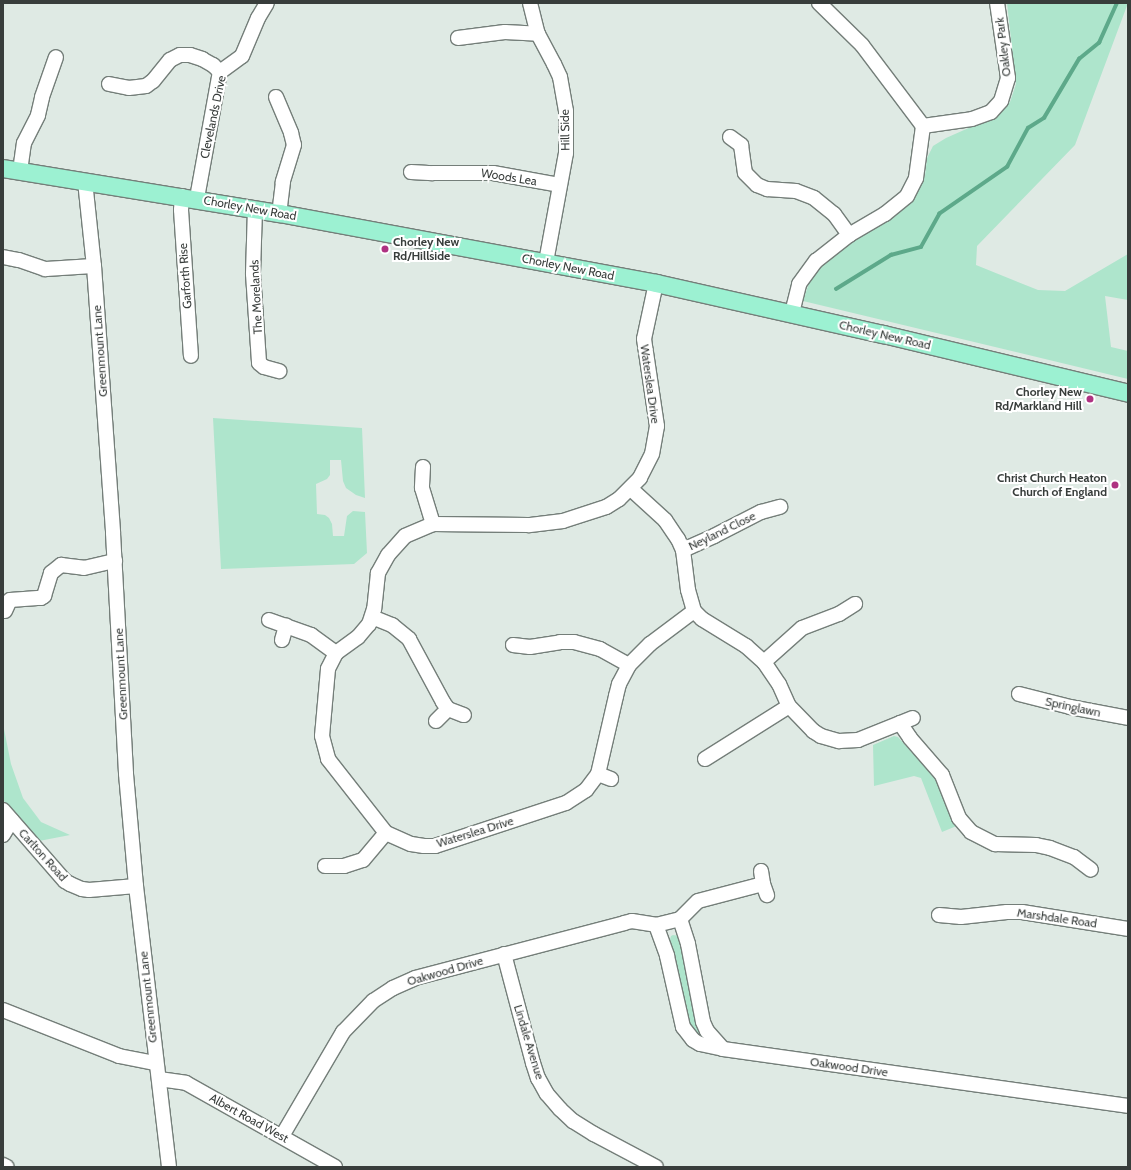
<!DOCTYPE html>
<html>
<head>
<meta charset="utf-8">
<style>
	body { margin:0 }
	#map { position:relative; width:1131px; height:1170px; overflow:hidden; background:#dfeae4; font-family:Cabin,sans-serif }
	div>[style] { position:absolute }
	.green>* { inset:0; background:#aee5cc }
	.stream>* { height:3.5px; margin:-1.75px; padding:0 1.75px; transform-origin:1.75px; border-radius:1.75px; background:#5da98a }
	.roads { filter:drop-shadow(1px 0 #747e79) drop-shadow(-1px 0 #747e79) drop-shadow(0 1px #747e79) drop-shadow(0 -1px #747e79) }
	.minor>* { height:14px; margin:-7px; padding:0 7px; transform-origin:7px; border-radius:7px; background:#fff }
	.major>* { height:17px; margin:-8.5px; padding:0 8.5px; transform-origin:8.5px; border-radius:8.5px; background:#9cf1d2 }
	.dots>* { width:11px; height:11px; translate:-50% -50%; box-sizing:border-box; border:2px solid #fff; border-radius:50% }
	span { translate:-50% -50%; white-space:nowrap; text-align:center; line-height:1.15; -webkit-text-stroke:4px #fff; paint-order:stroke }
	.street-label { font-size:12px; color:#383d3b }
	.poi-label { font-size:12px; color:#383d3b; font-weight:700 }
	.left { translate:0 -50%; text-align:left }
	.right { translate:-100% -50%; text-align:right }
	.frame { position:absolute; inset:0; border:4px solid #383d3b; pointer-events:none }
</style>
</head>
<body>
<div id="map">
	<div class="green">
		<i style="clip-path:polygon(1007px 3px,1128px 3px,1075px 145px,977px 246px,976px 265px,1038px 290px,1065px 291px,1128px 254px,1128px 300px,1105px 296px,1111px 347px,1128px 351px,1128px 379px,803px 301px,810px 280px,821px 263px,908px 205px,925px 176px,927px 158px,933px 146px,946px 138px,998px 115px,1010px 102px,1016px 84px)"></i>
		<i style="clip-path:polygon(213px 418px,362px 428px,365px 498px,356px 495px,346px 488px,343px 481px,341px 460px,330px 460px,330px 475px,327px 479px,316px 484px,317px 514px,325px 515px,329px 518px,332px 524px,333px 536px,344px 536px,347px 516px,353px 511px,365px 512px,367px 553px,354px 564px,221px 569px)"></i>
		<i style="clip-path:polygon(3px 724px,11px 764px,23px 798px,41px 822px,70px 835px,39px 841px,3px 800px)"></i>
		<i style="clip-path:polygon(894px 736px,898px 737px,913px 754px,916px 752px,932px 771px,941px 786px,959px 825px,942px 832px,921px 778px,914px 776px,874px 786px,873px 745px)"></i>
		<i style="clip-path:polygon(673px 935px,679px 936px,681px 940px,701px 1031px,697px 1036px,689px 1027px,669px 943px,671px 936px)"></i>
	</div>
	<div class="stream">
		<i style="left:836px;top:289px;width:65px;rotate:-31.7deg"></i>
		<i style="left:891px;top:255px;width:31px;rotate:-15deg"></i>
		<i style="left:921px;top:247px;width:38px;rotate:-61deg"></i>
		<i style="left:939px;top:214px;width:83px;rotate:-34.7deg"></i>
		<i style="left:1007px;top:167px;width:44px;rotate:-61.7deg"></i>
		<i style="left:1028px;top:128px;width:19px;rotate:-32deg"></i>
		<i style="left:1044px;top:118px;width:69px;rotate:-59.3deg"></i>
		<i style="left:1079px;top:59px;width:26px;rotate:-39deg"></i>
		<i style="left:1099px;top:43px;width:44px;rotate:-65.8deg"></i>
	</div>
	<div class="roads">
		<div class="minor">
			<i style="left:530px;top:3px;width:32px;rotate:76deg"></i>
			<i style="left:538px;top:34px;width:34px;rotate:62deg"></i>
			<i style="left:554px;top:64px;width:14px;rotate:65deg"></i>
			<i style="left:560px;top:77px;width:35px;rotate:80deg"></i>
			<i style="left:566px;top:111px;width:42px;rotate:90deg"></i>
			<i style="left:566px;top:153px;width:111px;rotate:100.4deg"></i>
			<i style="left:458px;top:38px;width:47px;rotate:-7.3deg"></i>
			<i style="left:505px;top:32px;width:33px;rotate:3deg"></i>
			<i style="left:109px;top:84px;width:20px;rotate:11deg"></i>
			<i style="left:129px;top:88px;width:17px;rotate:-7deg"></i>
			<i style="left:146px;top:86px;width:9px;rotate:-36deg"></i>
			<i style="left:153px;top:81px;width:27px;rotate:-51deg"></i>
			<i style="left:170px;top:60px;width:11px;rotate:-27deg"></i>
			<i style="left:180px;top:55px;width:10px"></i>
			<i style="left:190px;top:55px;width:13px;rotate:18deg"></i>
			<i style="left:202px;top:59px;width:13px;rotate:29deg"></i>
			<i style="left:213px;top:65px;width:10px;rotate:45deg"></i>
			<i style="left:276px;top:97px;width:39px;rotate:67deg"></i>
			<i style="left:291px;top:133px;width:12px;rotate:76deg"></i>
			<i style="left:294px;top:145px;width:39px;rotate:107deg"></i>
			<i style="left:283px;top:182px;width:31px;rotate:97deg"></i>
			<i style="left:923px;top:126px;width:49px;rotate:-8.1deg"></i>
			<i style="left:972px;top:119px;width:20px;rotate:-20deg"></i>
			<i style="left:991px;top:112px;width:15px;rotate:-48deg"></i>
			<i style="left:1001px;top:101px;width:24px;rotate:-73deg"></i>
			<i style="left:1008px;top:78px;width:76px;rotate:-98.3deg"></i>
			<i style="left:730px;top:137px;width:14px;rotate:36deg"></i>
			<i style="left:741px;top:145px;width:28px;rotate:82deg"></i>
			<i style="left:745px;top:173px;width:17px;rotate:45deg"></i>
			<i style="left:757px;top:185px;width:11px;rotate:22deg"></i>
			<i style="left:767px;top:189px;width:29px;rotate:4deg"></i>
			<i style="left:796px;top:191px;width:19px;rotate:21deg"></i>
			<i style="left:814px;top:198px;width:26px;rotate:39deg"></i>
			<i style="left:834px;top:214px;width:26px;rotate:54deg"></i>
			<i style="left:20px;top:171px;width:28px;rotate:-82deg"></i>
			<i style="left:24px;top:143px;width:31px;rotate:-63deg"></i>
			<i style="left:38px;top:115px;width:18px;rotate:-77deg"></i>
			<i style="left:42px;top:97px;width:42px;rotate:-70.7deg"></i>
			<i style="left:411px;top:172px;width:22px;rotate:3deg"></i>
			<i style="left:433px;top:173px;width:60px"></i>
			<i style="left:493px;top:173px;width:67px;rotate:10.3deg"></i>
			<i style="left:85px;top:181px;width:85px;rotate:84deg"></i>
			<i style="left:94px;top:266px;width:268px;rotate:85.9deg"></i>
			<i style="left:113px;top:533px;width:241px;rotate:86.9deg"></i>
			<i style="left:126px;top:774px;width:112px;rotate:84.9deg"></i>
			<i style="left:136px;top:886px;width:283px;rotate:83.3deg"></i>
			<i style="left:182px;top:196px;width:14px;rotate:94deg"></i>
			<i style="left:181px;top:210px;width:146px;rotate:86.1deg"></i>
			<i style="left:197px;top:198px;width:128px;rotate:-79.7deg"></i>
			<i style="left:220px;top:72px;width:27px;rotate:-36deg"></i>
			<i style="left:242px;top:56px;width:41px;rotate:-67.2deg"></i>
			<i style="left:258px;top:18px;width:17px;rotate:-59deg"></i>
			<i style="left:255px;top:209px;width:65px;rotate:91.8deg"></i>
			<i style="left:253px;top:274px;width:89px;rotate:86.1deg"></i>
			<i style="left:259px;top:363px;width:6px;rotate:39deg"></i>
			<i style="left:264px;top:367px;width:16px;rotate:15deg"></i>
			<i style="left:3px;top:257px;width:16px;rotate:11deg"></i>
			<i style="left:19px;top:260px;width:28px;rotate:19deg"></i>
			<i style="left:45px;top:269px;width:49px;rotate:-3.5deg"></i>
			<i style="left:656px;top:283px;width:57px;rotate:102.1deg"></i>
			<i style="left:644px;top:339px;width:88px;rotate:81.5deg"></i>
			<i style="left:657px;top:426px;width:28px;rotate:100deg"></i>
			<i style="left:652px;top:454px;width:27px;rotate:117deg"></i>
			<i style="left:640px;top:478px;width:30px;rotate:135deg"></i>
			<i style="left:619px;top:499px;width:15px;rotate:148deg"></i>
			<i style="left:606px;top:507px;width:45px;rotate:162deg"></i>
			<i style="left:563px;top:521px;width:35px;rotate:173deg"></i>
			<i style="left:528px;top:525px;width:95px;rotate:-179.4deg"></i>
			<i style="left:433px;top:524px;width:30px;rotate:157deg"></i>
			<i style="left:405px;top:536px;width:25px;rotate:132deg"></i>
			<i style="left:388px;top:555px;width:21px;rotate:119deg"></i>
			<i style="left:378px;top:573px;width:36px;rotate:96deg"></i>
			<i style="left:374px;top:609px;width:16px;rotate:108deg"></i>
			<i style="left:369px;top:624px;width:17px;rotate:130deg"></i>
			<i style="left:358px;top:637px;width:27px;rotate:144deg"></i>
			<i style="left:336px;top:653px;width:18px;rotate:117deg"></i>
			<i style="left:328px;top:669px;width:67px;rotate:95.1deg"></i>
			<i style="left:322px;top:736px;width:24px;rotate:75deg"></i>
			<i style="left:328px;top:759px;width:94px;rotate:51.9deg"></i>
			<i style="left:386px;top:833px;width:27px;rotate:24deg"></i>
			<i style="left:411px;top:844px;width:13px;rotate:9deg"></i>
			<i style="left:424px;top:846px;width:11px"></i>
			<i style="left:435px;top:846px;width:138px;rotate:-18.2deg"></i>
			<i style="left:566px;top:803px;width:24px;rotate:-33deg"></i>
			<i style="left:586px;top:790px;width:20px;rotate:-53deg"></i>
			<i style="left:598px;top:774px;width:80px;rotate:-77deg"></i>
			<i style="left:616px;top:696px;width:12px;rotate:-76deg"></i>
			<i style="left:619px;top:684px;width:21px;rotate:-62deg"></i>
			<i style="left:629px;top:665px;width:30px;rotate:-45deg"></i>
			<i style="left:650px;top:644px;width:55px;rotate:-36.9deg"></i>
			<i style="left:792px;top:313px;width:30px;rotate:-76deg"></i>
			<i style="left:799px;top:284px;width:29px;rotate:-54deg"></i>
			<i style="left:816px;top:261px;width:42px;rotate:-38.2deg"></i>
			<i style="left:849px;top:235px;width:42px;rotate:-30.3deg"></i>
			<i style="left:885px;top:214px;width:28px;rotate:-39deg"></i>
			<i style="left:907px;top:196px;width:20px;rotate:-63deg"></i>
			<i style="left:916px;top:178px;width:52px;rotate:-82.3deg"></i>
			<i style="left:923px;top:126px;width:101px;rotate:-127deg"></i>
			<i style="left:862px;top:45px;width:60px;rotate:-135.7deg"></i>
			<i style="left:423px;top:467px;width:21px;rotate:93deg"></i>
			<i style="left:422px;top:488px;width:38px;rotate:73deg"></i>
			<i style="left:631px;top:489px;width:46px;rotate:42.4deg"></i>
			<i style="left:665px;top:520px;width:23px;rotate:56deg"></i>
			<i style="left:678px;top:539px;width:12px;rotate:66deg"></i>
			<i style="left:683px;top:550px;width:40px;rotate:82.9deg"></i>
			<i style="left:688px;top:590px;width:22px;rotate:74deg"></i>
			<i style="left:694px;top:611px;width:11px;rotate:45deg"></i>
			<i style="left:702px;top:619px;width:52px;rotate:31.5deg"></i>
			<i style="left:746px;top:646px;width:24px;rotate:42deg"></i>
			<i style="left:764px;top:662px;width:27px;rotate:56deg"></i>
			<i style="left:779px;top:684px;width:24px;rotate:66deg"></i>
			<i style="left:789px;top:706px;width:35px;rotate:46deg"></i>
			<i style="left:813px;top:731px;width:9px;rotate:32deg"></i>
			<i style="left:821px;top:736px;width:19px;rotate:16deg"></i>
			<i style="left:839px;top:741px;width:19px;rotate:-3deg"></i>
			<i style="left:858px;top:740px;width:59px;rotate:-21.8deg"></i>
			<i style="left:683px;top:550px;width:34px;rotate:-24deg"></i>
			<i style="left:714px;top:536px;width:53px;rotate:-27.1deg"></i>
			<i style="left:761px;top:512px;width:20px;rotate:-15deg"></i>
			<i style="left:5px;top:611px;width:12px;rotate:-66deg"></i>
			<i style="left:10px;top:600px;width:31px;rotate:-4deg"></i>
			<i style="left:41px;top:598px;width:4px;rotate:-34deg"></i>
			<i style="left:44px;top:596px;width:24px;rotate:-73deg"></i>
			<i style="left:51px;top:573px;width:13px;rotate:-39deg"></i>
			<i style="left:61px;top:565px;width:23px;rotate:7deg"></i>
			<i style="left:84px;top:568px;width:32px;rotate:-13deg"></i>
			<i style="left:372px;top:617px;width:22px;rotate:22deg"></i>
			<i style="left:392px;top:625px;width:22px;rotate:39deg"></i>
			<i style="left:409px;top:639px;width:72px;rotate:61.6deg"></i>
			<i style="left:443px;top:702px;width:9px;rotate:54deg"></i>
			<i style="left:448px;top:709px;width:17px;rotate:21deg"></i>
			<i style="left:269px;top:620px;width:45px;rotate:19.7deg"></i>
			<i style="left:311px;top:635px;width:31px;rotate:36deg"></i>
			<i style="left:282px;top:640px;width:15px;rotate:-74deg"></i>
			<i style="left:513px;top:645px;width:17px;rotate:7deg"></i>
			<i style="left:530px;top:647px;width:30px;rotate:-9deg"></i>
			<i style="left:560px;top:642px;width:14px"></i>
			<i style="left:574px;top:642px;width:27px;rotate:15deg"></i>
			<i style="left:600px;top:649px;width:33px;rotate:29deg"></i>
			<i style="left:764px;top:662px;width:51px;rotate:-41.8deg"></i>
			<i style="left:802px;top:628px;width:40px;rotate:-21deg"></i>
			<i style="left:839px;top:614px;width:19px;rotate:-32deg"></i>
			<i style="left:1019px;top:694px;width:53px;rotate:14.3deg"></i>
			<i style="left:1070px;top:707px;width:59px;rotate:10.7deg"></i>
			<i style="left:436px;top:721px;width:17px;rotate:-45deg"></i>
			<i style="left:900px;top:723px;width:18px;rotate:56deg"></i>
			<i style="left:910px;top:738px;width:49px;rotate:49.1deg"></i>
			<i style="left:942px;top:775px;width:46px;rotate:68.4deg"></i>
			<i style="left:959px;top:818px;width:18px;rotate:49deg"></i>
			<i style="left:971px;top:832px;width:27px;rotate:27deg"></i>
			<i style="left:995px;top:844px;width:41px;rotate:1.4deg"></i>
			<i style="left:1036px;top:845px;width:14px;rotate:12deg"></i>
			<i style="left:1050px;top:848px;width:26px;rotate:21deg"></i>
			<i style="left:1074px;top:857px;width:21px;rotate:37deg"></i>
			<i style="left:705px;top:759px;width:99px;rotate:-32.2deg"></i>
			<i style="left:598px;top:774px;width:14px;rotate:21deg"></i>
			<i style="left:3px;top:810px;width:94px;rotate:48.9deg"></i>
			<i style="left:65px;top:881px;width:6px;rotate:31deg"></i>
			<i style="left:70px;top:884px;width:13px;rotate:23deg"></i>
			<i style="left:82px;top:889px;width:7px;rotate:8deg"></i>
			<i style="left:89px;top:890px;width:47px;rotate:-4.9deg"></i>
			<i style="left:3px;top:835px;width:17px;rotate:-59deg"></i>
			<i style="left:325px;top:866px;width:19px"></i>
			<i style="left:344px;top:866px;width:20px;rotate:-18deg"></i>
			<i style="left:363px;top:860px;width:35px;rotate:-50deg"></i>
			<i style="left:761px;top:871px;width:13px;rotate:81deg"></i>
			<i style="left:763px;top:884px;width:12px;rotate:70deg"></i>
			<i style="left:939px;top:915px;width:22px;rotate:5deg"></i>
			<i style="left:961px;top:917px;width:46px;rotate:-6.2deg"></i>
			<i style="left:1007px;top:912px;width:15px"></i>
			<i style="left:1022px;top:912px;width:107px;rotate:9.1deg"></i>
			<i style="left:680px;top:919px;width:26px;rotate:72deg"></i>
			<i style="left:688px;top:944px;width:79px;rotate:79.1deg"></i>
			<i style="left:703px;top:1022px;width:10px;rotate:66deg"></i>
			<i style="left:707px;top:1031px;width:24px;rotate:48deg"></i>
			<i style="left:656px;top:925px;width:33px;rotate:70deg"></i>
			<i style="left:667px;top:956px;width:73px;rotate:77.3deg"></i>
			<i style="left:683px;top:1027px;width:16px;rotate:52deg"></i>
			<i style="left:693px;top:1040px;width:8px;rotate:30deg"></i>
			<i style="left:700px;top:1044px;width:24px;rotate:12deg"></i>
			<i style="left:723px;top:1049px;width:409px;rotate:8deg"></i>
			<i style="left:504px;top:954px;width:113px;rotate:75.1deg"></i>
			<i style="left:533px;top:1063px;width:16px;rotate:72deg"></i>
			<i style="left:538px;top:1078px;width:18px;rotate:61deg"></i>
			<i style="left:547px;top:1094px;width:20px;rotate:49deg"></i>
			<i style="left:560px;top:1109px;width:18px;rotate:43deg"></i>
			<i style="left:573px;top:1121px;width:25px;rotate:32deg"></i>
			<i style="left:594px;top:1134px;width:70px;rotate:28deg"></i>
			<i style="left:3px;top:1010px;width:125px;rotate:21.6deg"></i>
			<i style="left:119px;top:1056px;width:37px;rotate:11deg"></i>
			<i style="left:159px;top:1079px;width:27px;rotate:8deg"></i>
			<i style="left:186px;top:1083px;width:171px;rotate:29.4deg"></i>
			<i style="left:282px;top:1136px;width:121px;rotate:-59.6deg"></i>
			<i style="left:343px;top:1032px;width:43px;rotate:-45.9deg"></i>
			<i style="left:373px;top:1001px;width:24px;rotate:-33deg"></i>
			<i style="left:393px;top:988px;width:24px;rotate:-24deg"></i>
			<i style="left:415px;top:978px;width:216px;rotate:-14.7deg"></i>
			<i style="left:624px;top:923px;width:8px;rotate:-14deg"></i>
			<i style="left:632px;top:921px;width:24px;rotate:9deg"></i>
			<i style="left:656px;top:925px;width:25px;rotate:-14deg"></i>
			<i style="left:680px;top:919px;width:25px;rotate:-45deg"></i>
			<i style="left:698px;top:901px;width:67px;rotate:-14.7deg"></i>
			<i style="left:3px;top:1165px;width:4px;rotate:27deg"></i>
		</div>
		<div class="major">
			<i style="left:3px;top:168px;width:280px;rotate:9.3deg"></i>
			<i style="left:279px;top:213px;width:383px;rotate:10.5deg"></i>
			<i style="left:656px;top:283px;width:233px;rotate:12.7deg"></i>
			<i style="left:883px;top:334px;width:252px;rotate:13.5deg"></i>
		</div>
	</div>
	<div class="dots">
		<i style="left:385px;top:249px;background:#af3282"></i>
		<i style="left:1090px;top:399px;background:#af3282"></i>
		<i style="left:1115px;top:485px;background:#af3282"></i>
	</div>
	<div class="street-label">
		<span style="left:1003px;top:47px;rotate:-97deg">Oakley Park</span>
		<span style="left:213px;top:117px;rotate:-78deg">Clevelands Drive</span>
		<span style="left:565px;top:130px;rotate:-91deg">Hill Side</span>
		<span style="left:509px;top:177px;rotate:9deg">Woods Lea</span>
		<span style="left:250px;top:208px;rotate:10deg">Chorley New Road</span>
		<span style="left:568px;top:267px;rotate:11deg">Chorley New Road</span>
		<span style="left:185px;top:276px;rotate:-94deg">Garforth Rise</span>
		<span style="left:256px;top:297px;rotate:-93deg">The Morelands</span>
		<span style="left:885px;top:335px;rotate:13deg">Chorley New Road</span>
		<span style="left:100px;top:351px;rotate:-94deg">Greenmount Lane</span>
		<span style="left:650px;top:384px;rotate:82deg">Waterslea Drive</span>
		<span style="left:722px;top:531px;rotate:-26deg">Neyland Close</span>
		<span style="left:121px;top:674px;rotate:-93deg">Greenmount Lane</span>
		<span style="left:1073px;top:707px;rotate:12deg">Springlawn</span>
		<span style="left:475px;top:832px;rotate:-17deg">Waterslea Drive</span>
		<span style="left:43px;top:855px;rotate:48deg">Carlton Road</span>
		<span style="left:1057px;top:918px;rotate:8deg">Marshdale Road</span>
		<span style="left:445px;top:971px;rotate:-16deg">Oakwood Drive</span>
		<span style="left:148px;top:997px;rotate:-96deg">Greenmount Lane</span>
		<span style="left:529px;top:1042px;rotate:73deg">Lindale Avenue</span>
		<span style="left:849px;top:1067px;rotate:8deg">Oakwood Drive</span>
		<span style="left:249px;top:1118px;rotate:29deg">Albert Road West</span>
	</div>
	<div class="poi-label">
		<span class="left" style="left:393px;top:249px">Chorley New<br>Rd/Hillside</span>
		<span class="right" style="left:1082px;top:399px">Chorley New<br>Rd/Markland Hill</span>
		<span class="right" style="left:1107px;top:485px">Christ Church Heaton<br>Church of England</span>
	</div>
	<div class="frame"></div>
</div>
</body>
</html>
